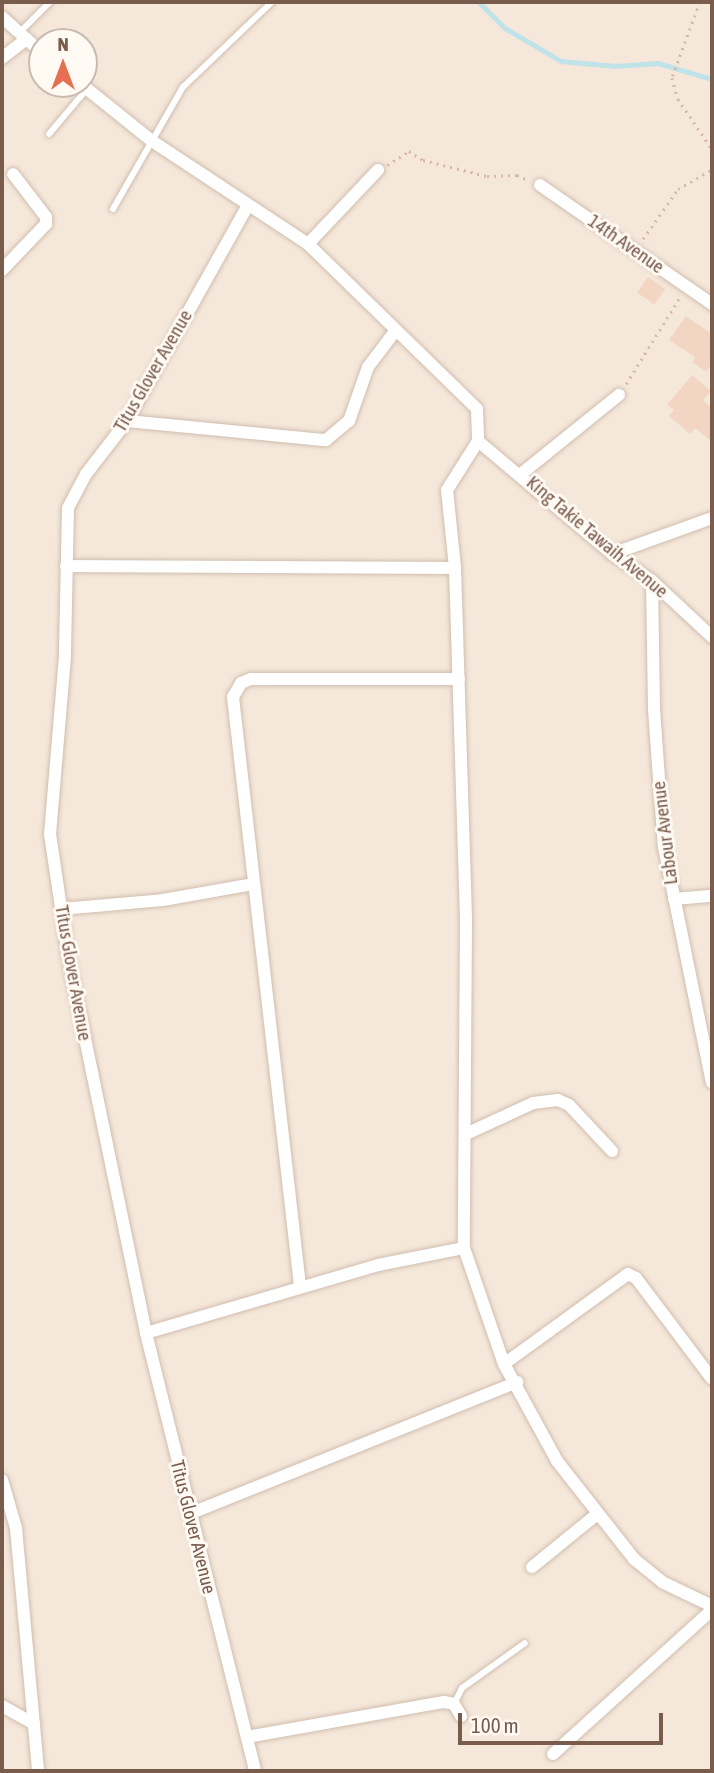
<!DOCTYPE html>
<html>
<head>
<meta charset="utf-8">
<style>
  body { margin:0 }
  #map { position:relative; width:714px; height:1773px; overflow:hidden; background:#fdf6ec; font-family:"Asap Condensed",sans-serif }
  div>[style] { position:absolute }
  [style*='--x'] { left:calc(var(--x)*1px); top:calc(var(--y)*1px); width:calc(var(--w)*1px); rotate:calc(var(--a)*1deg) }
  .residential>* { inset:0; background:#f5e8da }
  .stream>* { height:4.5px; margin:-2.25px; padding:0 2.25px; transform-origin:2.25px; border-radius:2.25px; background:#bfe3e8 }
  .building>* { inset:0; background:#f3d5c3; transform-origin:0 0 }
  .path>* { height:2.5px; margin-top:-1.25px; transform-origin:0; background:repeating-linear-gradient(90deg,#d9b8a5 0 2px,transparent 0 7px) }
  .roads { filter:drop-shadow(0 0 2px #d1beb0) drop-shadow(0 0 2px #d1beb0) }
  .service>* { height:6px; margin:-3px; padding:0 3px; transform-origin:3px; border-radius:3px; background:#fff }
  .minor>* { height:12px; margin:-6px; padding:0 6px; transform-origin:6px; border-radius:6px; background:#fff }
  span { translate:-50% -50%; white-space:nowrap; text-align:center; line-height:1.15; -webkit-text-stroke:6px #fffaf3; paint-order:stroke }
  .street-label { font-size:19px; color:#7a5c4d }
  .frame { position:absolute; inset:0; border:4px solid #7a5c4d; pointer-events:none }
  .north { position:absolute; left:28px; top:28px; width:70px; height:70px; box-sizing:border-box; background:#fffaf3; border:2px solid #cabbb1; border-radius:50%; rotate:0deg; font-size:19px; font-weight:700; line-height:28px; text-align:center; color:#7a5c4d }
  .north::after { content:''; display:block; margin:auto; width:24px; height:32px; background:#e76f51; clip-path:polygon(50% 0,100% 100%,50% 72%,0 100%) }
  .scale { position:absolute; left:458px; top:1713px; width:205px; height:32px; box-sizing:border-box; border:4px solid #7a5c4d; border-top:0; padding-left:9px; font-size:21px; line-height:24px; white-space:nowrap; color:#7a5c4d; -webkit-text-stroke:5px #fffaf3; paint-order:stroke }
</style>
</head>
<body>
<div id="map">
  <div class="residential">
    <div style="clip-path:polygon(evenodd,2px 2px,712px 2px,712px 1771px,2px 1771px,2px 2px,42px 42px,84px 42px,84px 84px,42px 84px,42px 42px)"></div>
  </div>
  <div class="stream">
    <div style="--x:479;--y:2;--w:37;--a:45"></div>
    <div style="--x:505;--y:28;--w:65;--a:30.5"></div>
    <div style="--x:561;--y:61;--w:55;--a:5.2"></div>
    <div style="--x:616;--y:66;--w:42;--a:-4.1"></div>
    <div style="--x:658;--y:63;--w:56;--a:16.5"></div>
  </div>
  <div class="building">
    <div style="left:648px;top:277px;width:21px;height:19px;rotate:35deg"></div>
    <div style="clip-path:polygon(686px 316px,712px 334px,712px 363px,706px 372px,692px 362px,695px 357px,669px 340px)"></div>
    <div style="clip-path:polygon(692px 375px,711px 391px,703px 400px,712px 408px,712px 442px,695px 428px,690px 434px,669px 416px,674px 410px,667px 405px)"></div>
  </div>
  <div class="path">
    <div style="--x:700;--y:2;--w:81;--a:110.2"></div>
    <div style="--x:672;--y:78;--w:22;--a:74"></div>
    <div style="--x:678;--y:99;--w:60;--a:55.8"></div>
    <div style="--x:387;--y:165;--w:26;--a:-32"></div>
    <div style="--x:409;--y:151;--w:17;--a:33"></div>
    <div style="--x:423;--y:160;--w:66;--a:14"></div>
    <div style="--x:487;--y:176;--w:30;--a:-2"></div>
    <div style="--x:517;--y:175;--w:12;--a:24"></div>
    <div style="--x:643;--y:239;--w:61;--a:-55"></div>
    <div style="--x:678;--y:189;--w:39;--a:-30"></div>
    <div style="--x:626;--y:384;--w:102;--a:-58.2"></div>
  </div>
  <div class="roads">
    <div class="service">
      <div style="--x:19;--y:33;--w:44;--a:-45"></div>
      <div style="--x:49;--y:134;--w:59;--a:-49.8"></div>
      <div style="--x:113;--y:209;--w:141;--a:-60.2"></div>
      <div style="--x:183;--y:87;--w:123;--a:-43.7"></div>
      <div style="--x:454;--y:1704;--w:18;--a:-63"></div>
      <div style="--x:462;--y:1688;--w:77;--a:-35.5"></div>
    </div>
    <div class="minor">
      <div style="--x:2;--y:17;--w:54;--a:42"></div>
      <div style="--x:2;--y:58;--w:31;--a:-38"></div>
      <div style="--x:81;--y:84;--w:91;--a:38.8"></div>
      <div style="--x:152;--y:141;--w:187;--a:33.4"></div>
      <div style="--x:308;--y:244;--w:236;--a:44.3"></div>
      <div style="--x:477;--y:409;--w:32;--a:88"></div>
      <div style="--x:478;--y:441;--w:58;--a:122.3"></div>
      <div style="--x:447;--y:490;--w:78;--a:84.1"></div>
      <div style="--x:455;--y:568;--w:353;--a:88.2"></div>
      <div style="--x:466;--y:921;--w:327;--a:90.4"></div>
      <div style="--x:464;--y:1248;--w:123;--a:71"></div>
      <div style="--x:504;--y:1364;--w:111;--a:61.3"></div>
      <div style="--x:557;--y:1461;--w:125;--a:51.8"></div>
      <div style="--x:634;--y:1559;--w:36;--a:39"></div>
      <div style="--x:662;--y:1582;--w:55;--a:25.6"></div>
      <div style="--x:540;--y:185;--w:209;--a:34.7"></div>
      <div style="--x:247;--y:207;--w:245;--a:119.3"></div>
      <div style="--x:127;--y:421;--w:67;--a:127.7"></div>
      <div style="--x:86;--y:474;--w:38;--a:118"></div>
      <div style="--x:68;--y:508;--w:148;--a:91.2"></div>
      <div style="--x:65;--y:656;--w:179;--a:94.8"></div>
      <div style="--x:50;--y:834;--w:128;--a:81.5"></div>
      <div style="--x:69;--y:961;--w:380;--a:78.3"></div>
      <div style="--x:146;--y:1333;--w:451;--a:76"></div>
      <div style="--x:308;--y:244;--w:102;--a:-46.6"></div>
      <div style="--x:2;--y:270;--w:64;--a:-46.3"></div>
      <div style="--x:46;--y:224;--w:7;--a:-90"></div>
      <div style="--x:46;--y:217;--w:54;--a:-127.5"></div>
      <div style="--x:127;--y:421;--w:200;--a:5.5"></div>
      <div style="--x:326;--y:440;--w:30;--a:-40"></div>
      <div style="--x:349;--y:421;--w:57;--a:-70.6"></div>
      <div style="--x:368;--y:367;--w:46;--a:-52.9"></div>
      <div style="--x:478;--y:441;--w:175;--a:40.1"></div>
      <div style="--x:612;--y:554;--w:48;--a:34"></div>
      <div style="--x:652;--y:581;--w:82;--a:43"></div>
      <div style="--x:521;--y:474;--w:126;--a:-38.9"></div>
      <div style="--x:612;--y:554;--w:106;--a:-19.8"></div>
      <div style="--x:66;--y:566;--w:389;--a:0.3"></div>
      <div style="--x:652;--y:581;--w:128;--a:89.1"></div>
      <div style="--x:654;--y:709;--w:138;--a:85.9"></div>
      <div style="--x:664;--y:847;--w:240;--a:78.5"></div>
      <div style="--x:674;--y:899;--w:38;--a:-5"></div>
      <div style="--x:61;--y:909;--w:102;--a:-5"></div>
      <div style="--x:163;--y:900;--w:91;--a:-10.1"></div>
      <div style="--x:466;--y:1134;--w:74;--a:-24.8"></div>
      <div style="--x:533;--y:1103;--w:25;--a:-7"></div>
      <div style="--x:558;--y:1100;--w:12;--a:24"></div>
      <div style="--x:569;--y:1105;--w:63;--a:46.9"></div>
      <div style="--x:300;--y:1286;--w:593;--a:-96.49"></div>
      <div style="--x:233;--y:697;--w:16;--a:-60"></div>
      <div style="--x:241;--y:683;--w:11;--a:-22"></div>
      <div style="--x:251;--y:679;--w:208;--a:0"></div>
      <div style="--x:146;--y:1333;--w:242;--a:-16.3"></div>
      <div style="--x:378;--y:1265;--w:88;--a:-11.2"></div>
      <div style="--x:504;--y:1364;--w:153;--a:-36"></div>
      <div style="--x:628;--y:1274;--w:9;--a:27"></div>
      <div style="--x:636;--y:1278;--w:126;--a:53"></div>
      <div style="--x:2;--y:1480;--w:50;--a:73.7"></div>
      <div style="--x:16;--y:1528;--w:244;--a:84.8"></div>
      <div style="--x:189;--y:1514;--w:354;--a:-21.9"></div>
      <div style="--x:532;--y:1567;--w:82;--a:-39.1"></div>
      <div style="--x:2;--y:1706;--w:37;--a:29"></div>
      <div style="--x:247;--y:1737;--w:200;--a:-10.1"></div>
      <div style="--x:444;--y:1702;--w:10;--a:11"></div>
      <div style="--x:454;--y:1704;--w:14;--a:60"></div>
      <div style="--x:553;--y:1754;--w:215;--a:-42.2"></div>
    </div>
  </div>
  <div class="street-label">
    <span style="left:626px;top:244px;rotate:35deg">14th Avenue</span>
    <span style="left:153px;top:371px;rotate:-60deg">Titus Glover Avenue</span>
    <span style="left:597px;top:537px;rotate:40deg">King Takie Tawaih Avenue</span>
    <span style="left:665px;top:833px;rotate:-97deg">Labour Avenue</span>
    <span style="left:73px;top:973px;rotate:80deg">Titus Glover Avenue</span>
    <span style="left:193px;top:1527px;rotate:76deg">Titus Glover Avenue</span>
  </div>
  <div class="frame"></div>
  <div class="north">N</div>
  <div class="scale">100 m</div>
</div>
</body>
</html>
